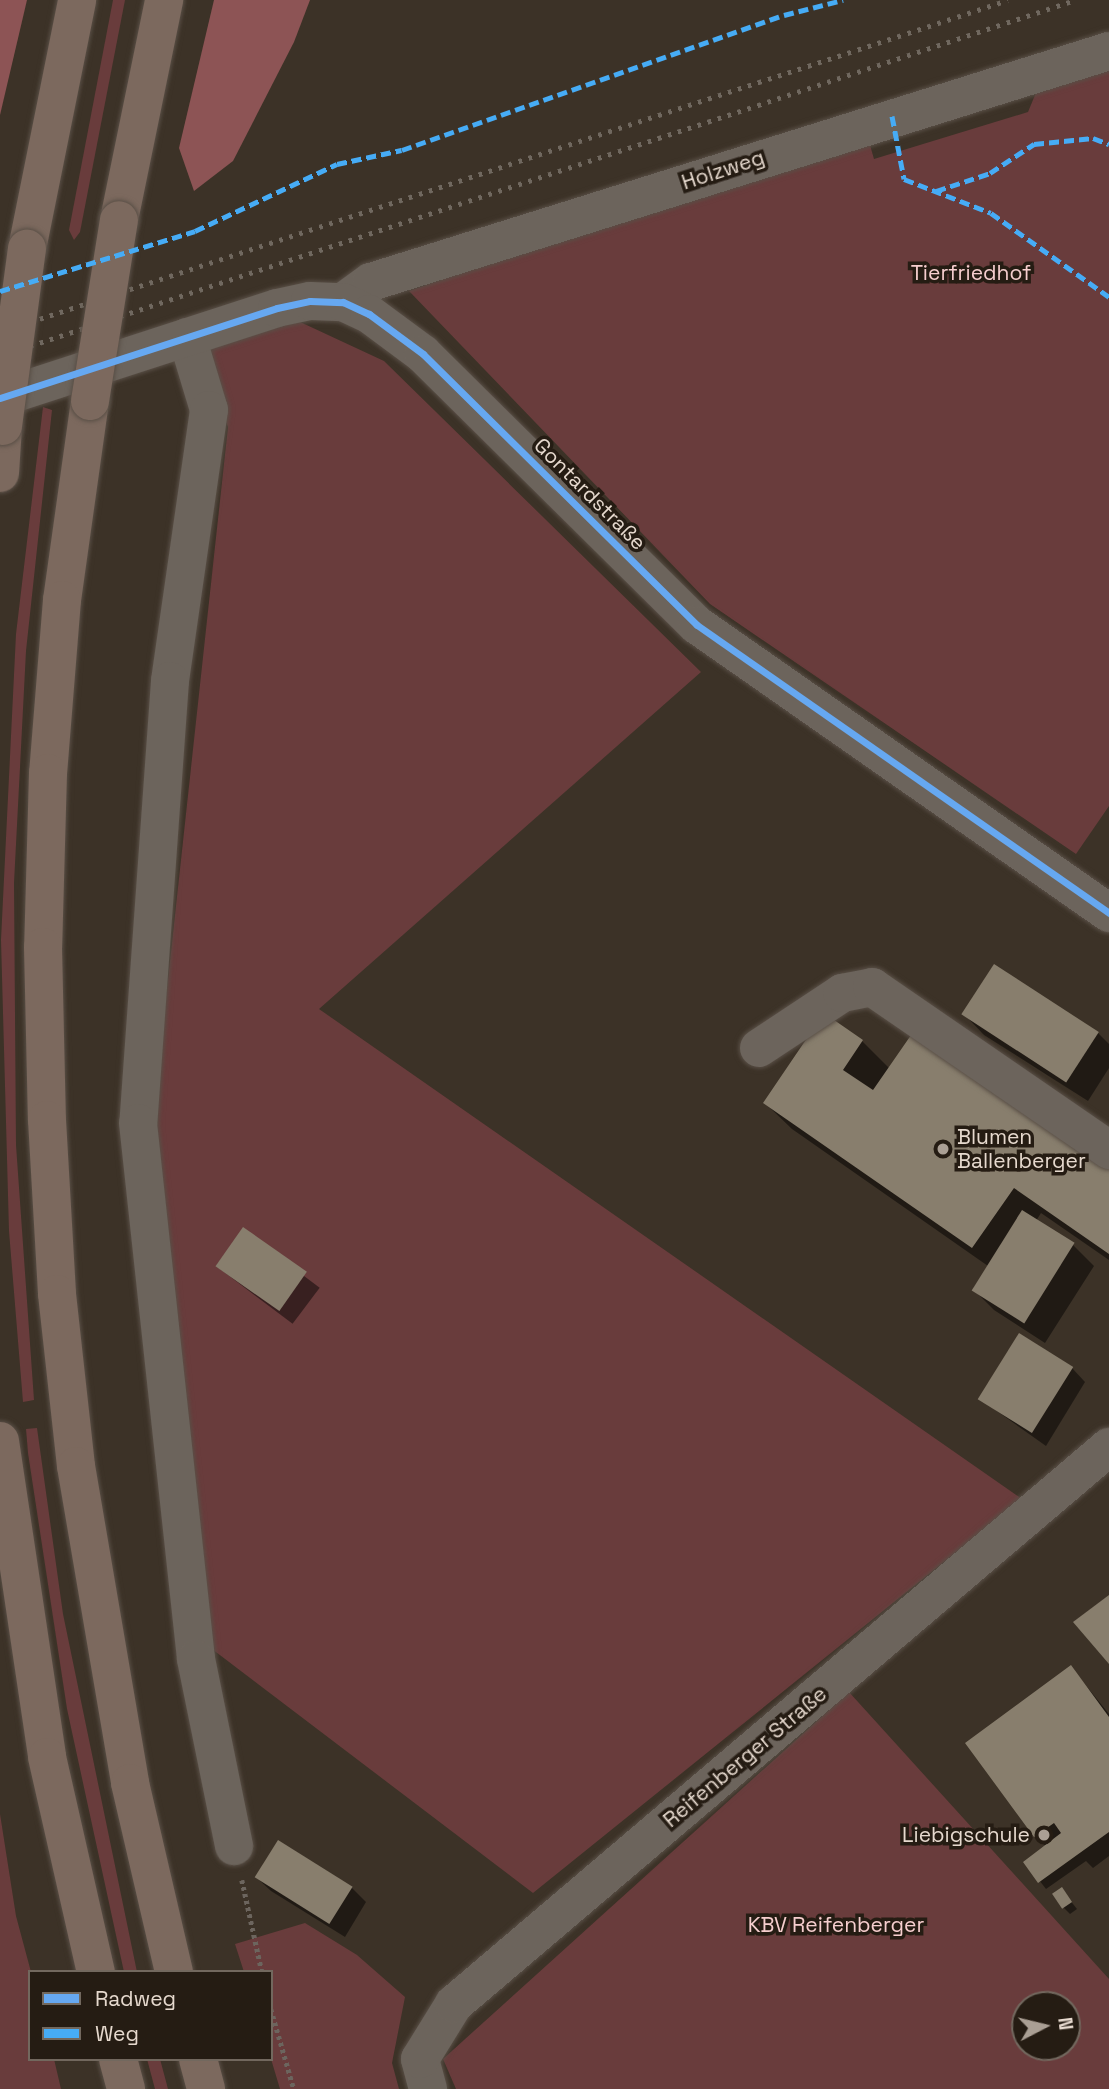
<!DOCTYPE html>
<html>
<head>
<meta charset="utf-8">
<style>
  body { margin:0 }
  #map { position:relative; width:1109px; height:2089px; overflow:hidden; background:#3c3227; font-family:"Space Grotesk",sans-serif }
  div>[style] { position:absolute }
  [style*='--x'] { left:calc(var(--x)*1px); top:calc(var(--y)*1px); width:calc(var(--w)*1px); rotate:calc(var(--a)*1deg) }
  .green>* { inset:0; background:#693c3c }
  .forest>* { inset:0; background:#8d5455 }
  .shadow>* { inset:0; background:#0007; transform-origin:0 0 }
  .building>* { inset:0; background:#887e6d; transform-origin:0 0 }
  .path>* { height:4.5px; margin-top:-2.25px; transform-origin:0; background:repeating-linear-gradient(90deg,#6c655e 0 3.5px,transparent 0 7px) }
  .roads { filter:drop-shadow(0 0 2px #594f46) drop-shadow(0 0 2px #594f46) }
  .minor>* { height:38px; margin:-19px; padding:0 19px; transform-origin:19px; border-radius:19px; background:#6c645c }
  .highway>* { height:38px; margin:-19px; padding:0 19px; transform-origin:19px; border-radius:19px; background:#7c695e }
  .rail>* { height:5px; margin-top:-2.5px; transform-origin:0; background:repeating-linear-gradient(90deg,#70685f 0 3.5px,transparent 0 10.5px) }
  .bridges { filter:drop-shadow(0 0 2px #594f46) drop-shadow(0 0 2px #594f46) }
  .highway-bridge>* { height:38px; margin:-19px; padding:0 19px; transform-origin:19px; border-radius:19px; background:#7c695e }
  .quiet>* { height:5px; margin-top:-2.5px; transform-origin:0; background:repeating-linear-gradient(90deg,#46acf6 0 10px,transparent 0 15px) }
  .cycleway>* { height:7px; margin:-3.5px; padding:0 3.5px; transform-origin:3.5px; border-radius:3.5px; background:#66a8f1 }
  .dots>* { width:19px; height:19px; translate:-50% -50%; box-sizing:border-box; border:4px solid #251c13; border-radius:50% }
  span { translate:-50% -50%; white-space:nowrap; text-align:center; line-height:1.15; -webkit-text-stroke:7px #251c13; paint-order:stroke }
  .street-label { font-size:21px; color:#e6d9ce }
  .park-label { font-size:21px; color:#f6cece }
  .poi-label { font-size:21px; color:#e6d9ce }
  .left { translate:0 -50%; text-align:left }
  .right { translate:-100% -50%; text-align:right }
  .legend { position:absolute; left:28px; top:1970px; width:245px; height:91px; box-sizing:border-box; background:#251c13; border:2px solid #72685e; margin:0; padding:9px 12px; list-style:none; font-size:21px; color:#e6d9ce }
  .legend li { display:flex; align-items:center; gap:14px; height:35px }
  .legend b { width:35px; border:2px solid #72685e }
  .north { position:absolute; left:1011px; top:1991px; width:70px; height:70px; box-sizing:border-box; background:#251c13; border:2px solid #72685e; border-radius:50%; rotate:83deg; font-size:19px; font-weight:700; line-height:28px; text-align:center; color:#e6d9ce }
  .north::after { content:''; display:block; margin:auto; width:24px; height:32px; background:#aa9f94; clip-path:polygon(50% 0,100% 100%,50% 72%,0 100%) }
</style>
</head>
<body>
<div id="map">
  <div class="green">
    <div style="clip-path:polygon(113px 0,125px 0,80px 232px,74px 240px,69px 230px)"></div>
    <div style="clip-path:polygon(1109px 68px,1109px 806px,1076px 854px,710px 604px,409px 291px,866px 131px,874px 159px,1028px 112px,1040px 83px)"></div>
    <div style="clip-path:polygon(298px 321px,384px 361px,701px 672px,319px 1009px,1022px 1499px,533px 1893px,208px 1646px,152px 1127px,228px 427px,202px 349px)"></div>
    <div style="clip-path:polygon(43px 407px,52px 410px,26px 651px,14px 883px,16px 1145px,34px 1400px,23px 1402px,9px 1231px,1px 940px,16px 634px)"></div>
    <div style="clip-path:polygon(37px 1428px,63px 1614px,137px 1972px,124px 1972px,67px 1709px,28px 1453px,26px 1429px)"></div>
    <div style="clip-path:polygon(evenodd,849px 1692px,1109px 1979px,1109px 2089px,456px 2089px,443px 2059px,849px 1692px,1025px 2005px,1067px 2005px,1067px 2047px,1025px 2047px,1025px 2005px)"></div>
    <div style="clip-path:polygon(0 1814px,16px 1916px,31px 1972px,30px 2059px,54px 2059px,61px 2089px,0 2089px)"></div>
    <div style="clip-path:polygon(305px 1923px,357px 1955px,405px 1997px,392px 2063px,399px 2089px,280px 2089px,271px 2059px,271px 1972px,244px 1972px,235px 1944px)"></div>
    <div style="clip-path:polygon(147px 2059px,160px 2059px,168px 2089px,155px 2089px)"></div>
  </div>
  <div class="forest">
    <div style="clip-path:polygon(0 0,27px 0,0 115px)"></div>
    <div style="clip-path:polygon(214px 0,310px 0,294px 42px,233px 161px,194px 191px,179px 148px)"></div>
  </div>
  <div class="shadow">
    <div style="clip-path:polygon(964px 1014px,1098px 1033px,1109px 1044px,1109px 1068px,1088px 1101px,984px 1035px)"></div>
    <div style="clip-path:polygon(825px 1016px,862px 1041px,890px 1069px,1109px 1159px,1109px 1260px,1041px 1213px,1036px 1221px,1073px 1245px,1094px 1266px,1045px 1343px,994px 1310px,973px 1289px,988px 1266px,792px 1129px,765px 1103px)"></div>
    <div style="left:243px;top:1230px;width:96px;height:45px;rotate:37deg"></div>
    <div style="clip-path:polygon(1072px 1368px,1085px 1382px,1046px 1446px,980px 1399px)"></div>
    <div style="clip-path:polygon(1071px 1667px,1109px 1714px,1109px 1856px,1093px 1868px,1086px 1861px,1046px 1889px,1025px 1862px,1046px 1847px,967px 1743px)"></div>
    <div style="clip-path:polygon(257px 1878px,352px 1888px,366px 1902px,345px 1937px,271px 1891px)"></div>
    <div style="clip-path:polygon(1061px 1889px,1077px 1909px,1070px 1914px,1063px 1907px)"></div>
  </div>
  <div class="building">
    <div style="left:994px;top:964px;width:125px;height:60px;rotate:33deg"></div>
    <div style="clip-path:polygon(824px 1013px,863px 1040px,843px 1070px,873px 1090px,918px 1025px,1109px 1157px,1109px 1254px,1014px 1188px,972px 1248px,763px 1103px)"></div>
    <div style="left:1022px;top:1210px;width:62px;height:95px;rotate:32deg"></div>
    <div style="left:243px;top:1227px;width:78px;height:48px;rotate:35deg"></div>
    <div style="left:1019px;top:1333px;width:64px;height:78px;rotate:32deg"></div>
    <div style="clip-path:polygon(1109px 1595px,1109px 1664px,1073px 1622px)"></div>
    <div style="clip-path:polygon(1071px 1665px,1109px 1717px,1109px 1832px,1038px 1883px,1023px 1862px,1061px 1833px,1054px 1823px,1034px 1837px,965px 1743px)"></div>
    <div style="left:278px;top:1840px;width:88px;height:44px;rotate:32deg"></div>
    <div style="left:1062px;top:1887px;width:18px;height:12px;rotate:56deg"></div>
  </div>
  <div class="path">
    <div style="--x:242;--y:1880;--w:94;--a:77.7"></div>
    <div style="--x:271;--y:2009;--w:83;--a:74"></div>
  </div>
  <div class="roads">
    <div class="minor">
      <div style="--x:343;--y:302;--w:34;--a:-36"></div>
      <div style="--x:371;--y:282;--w:773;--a:-17.38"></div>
      <div style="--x:187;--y:337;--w:76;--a:73.2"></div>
      <div style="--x:209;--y:410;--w:274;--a:98.2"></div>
      <div style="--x:170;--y:681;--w:443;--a:94.1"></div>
      <div style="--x:138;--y:1123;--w:539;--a:83.82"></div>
      <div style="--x:196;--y:1659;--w:191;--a:78.5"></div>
      <div style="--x:0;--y:398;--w:291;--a:-18"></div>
      <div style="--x:277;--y:308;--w:34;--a:-12"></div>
      <div style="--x:310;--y:301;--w:33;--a:2"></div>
      <div style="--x:343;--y:302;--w:29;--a:25"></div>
      <div style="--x:369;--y:314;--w:67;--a:36.5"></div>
      <div style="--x:423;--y:354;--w:385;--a:44.7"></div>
      <div style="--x:697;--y:625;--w:503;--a:34.95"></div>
      <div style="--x:759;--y:1048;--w:100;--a:-33.5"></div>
      <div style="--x:842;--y:993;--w:31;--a:-11"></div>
      <div style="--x:872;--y:987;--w:288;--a:34.5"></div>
      <div style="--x:428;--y:2089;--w:31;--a:-105"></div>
      <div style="--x:420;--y:2059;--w:65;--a:-58.3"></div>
      <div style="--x:454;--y:2004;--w:860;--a:-40.38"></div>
    </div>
    <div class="highway">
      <div style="--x:119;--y:220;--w:225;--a:-78.4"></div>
      <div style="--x:27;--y:249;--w:254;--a:-78.6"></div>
      <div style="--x:90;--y:401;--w:201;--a:98"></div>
      <div style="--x:62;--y:600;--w:174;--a:94.6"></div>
      <div style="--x:48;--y:773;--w:174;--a:91.6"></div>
      <div style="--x:43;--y:947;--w:173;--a:88.7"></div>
      <div style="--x:47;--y:1120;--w:174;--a:86.7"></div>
      <div style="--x:57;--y:1294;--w:173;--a:83.7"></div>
      <div style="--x:76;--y:1466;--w:322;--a:80.3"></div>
      <div style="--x:130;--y:1783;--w:194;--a:76.9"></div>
      <div style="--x:0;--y:473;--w:47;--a:-86.3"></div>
      <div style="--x:0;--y:1441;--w:319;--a:81.5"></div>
      <div style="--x:47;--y:1757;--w:221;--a:77.2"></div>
      <div style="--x:118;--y:2059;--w:31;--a:75"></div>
      <div style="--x:198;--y:2059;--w:31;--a:75"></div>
    </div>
  </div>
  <div class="rail">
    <div style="--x:0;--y:332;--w:1061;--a:-18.23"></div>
    <div style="--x:0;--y:356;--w:1132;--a:-18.32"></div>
  </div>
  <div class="bridges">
    <div class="highway-bridge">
      <div style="--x:90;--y:401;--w:183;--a:-80.9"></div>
      <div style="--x:3;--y:426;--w:179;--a:-82.3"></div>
    </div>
  </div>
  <div class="quiet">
    <div style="--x:892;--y:116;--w:64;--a:79.2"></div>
    <div style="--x:904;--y:179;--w:93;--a:21.3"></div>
    <div style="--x:991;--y:213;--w:145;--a:35.4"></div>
    <div style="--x:936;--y:191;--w:57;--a:-18.4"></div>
    <div style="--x:990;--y:173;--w:53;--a:-33.4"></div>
    <div style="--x:1034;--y:144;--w:59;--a:-5.8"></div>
    <div style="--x:1093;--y:138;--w:17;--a:21"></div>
    <div style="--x:0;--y:291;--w:204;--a:-17.1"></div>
    <div style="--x:195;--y:231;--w:157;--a:-25.3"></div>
    <div style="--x:337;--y:164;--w:66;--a:-12.2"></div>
    <div style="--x:402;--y:150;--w:405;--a:-19.5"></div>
    <div style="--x:784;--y:15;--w:61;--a:-14.3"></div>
  </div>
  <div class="cycleway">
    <div style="--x:0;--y:398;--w:291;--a:-18"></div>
    <div style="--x:277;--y:308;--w:34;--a:-12"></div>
    <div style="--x:310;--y:301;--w:33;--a:2"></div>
    <div style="--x:343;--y:302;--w:29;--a:25"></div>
    <div style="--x:369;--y:314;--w:67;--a:36.5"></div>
    <div style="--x:423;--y:354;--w:385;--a:44.7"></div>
    <div style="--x:697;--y:625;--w:503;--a:34.95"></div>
  </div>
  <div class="dots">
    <div style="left:943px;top:1149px;background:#aa9f94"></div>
    <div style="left:1044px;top:1835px;background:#aa9f94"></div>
  </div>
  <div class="street-label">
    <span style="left:723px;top:170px;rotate:-18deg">Holzweg</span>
    <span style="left:590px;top:494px;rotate:45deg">Gontardstraße</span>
    <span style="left:745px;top:1757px;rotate:-40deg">Reifenberger Straße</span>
  </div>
  <div class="park-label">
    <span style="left:971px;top:273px">Tierfriedhof</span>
    <span style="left:836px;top:1925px">KBV Reifenberger</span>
  </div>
  <div class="poi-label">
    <span class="left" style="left:957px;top:1149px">Blumen<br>Ballenberger</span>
    <span class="right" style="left:1030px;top:1835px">Liebigschule</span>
  </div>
  <ul class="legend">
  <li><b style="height:9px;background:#66a8f1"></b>Radweg</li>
  <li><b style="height:9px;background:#46acf6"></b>Weg</li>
  </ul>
  <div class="north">N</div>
</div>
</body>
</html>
